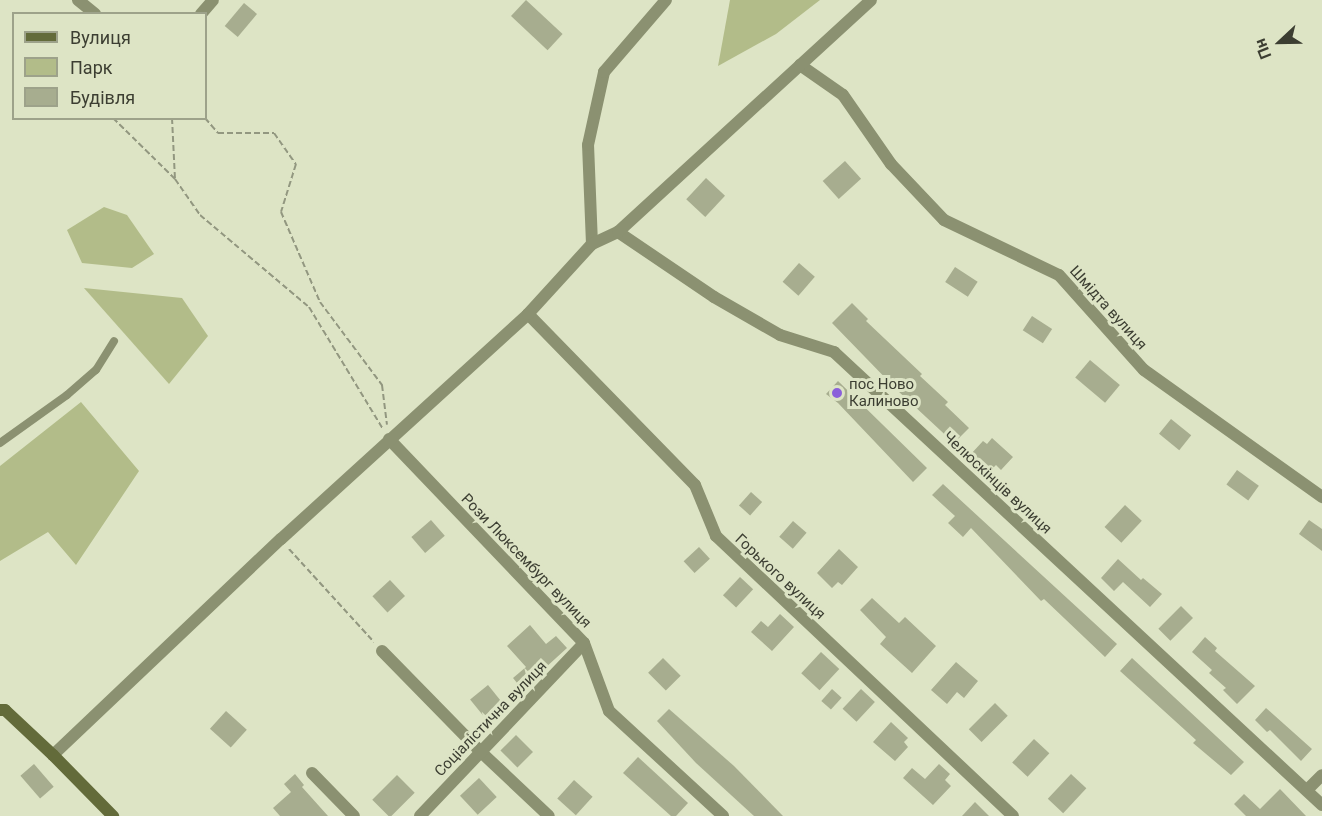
<!DOCTYPE html>
<html>
<head>
<meta charset="utf-8">
<style>
  body { margin:0 }
  #map { position:relative; width:1322px; height:816px; overflow:hidden; background:#dde4c5; font-family:Roboto,sans-serif }
  div>[style] { position:absolute }
  [style*='--x'] { left:calc(var(--x)*1px); top:calc(var(--y)*1px); width:calc(var(--w)*1px); rotate:calc(var(--a)*1deg) }
  .green>* { inset:0; background:#b2bc89 }
  .building>* { inset:0; background:#a7ad8f; transform-origin:0 0 }
  .path>* { height:2px; margin-top:-1px; transform-origin:0; background:repeating-linear-gradient(90deg,#929780 0 6px,transparent 0 9px) }
  .lane>* { height:8px; margin:-4px; padding:0 4px; transform-origin:4px; border-radius:4px; background:#8b9171 }
  .street>* { height:12px; margin:-6px; padding:0 6px; transform-origin:6px; border-radius:6px; background:#8b9171 }
  .secondary>* { height:12px; margin:-6px; padding:0 6px; transform-origin:6px; border-radius:6px; background:#636b3a }
  .dots>* { width:16px; height:16px; translate:-50% -50%; box-sizing:border-box; border:3px solid #dde4c5; border-radius:50% }
  span { translate:-50% -50%; white-space:nowrap; text-align:center; line-height:1.15; -webkit-text-stroke:6px #dde4c5; paint-order:stroke }
  .street-label { font-size:15px; color:#3c3e32 }
  .poi-label { font-size:15px; color:#3c3e32 }
  .left { translate:0 -50%; text-align:left }
  .legend { position:absolute; left:12px; top:12px; width:195px; height:108px; box-sizing:border-box; background:#dde4c5; border:2px solid #9da28a; margin:0; padding:8px 10px; list-style:none; font-size:18px; color:#3c3e32 }
  .legend li { display:flex; align-items:center; gap:12px; height:30px }
  .legend b { width:30px; border:2px solid #9da28a }
  .north { position:absolute; left:1250px; top:12px; width:60px; height:60px; -webkit-text-stroke:4px #dde4c5; paint-order:stroke; rotate:248deg; font-size:16px; font-weight:700; line-height:24px; text-align:center; color:#3c3e32 }
  .north::after { content:''; display:block; margin:auto; width:21px; height:27px; background:#3c3e32; clip-path:polygon(50% 0,100% 100%,50% 72%,0 100%) }
</style>
</head>
<body>
<div id="map">
  <div class="green">
    <div style="clip-path:polygon(730px 0,820px 0,776px 34px,718px 66px)"></div>
    <div style="clip-path:polygon(104px 207px,127px 215px,154px 254px,132px 268px,82px 263px,67px 230px)"></div>
    <div style="clip-path:polygon(84px 288px,182px 298px,208px 336px,169px 384px)"></div>
    <div style="clip-path:polygon(81px 402px,139px 471px,76px 565px,48px 532px,0 561px,0 466px)"></div>
  </div>
  <div class="building">
    <div style="left:526px;top:0;width:50px;height:22px;rotate:43deg"></div>
    <div style="left:244px;top:3px;width:17px;height:30px;rotate:40deg"></div>
    <div style="left:845px;top:161px;width:24px;height:30px;rotate:48deg"></div>
    <div style="left:706px;top:178px;width:26px;height:29px;rotate:43deg"></div>
    <div style="left:799px;top:263px;width:21px;height:25px;rotate:41deg"></div>
    <div style="left:955px;top:267px;width:27px;height:18px;rotate:33deg"></div>
    <div style="clip-path:polygon(852px 303px,868px 319px,866px 321px,922px 374px,920px 376px,948px 402px,945px 405px,969px 428px,954px 443px,898px 391px,832px 323px)"></div>
    <div style="left:1032px;top:316px;width:24px;height:17px;rotate:33deg"></div>
    <div style="left:1090px;top:360px;width:39px;height:23px;rotate:40deg"></div>
    <div style="clip-path:polygon(838px 381px,927px 468px,913px 482px,838px 403px,826px 394px)"></div>
    <div style="left:1171px;top:419px;width:26px;height:19px;rotate:39deg"></div>
    <div style="clip-path:polygon(992px 438px,1013px 457px,1001px 470px,996px 465px,989px 472px,970px 455px,983px 441px,987px 444px)"></div>
    <div style="left:1237px;top:470px;width:27px;height:18px;rotate:36deg"></div>
    <div style="clip-path:polygon(943px 484px,1117px 644px,1105px 657px,1044px 599px,1041px 601px,971px 528px,963px 537px,948px 523px,955px 516px,932px 495px)"></div>
    <div style="left:751px;top:492px;width:15px;height:18px;rotate:42deg"></div>
    <div style="left:1125px;top:505px;width:23px;height:30px;rotate:43deg"></div>
    <div style="left:431px;top:520px;width:21px;height:26px;rotate:49deg"></div>
    <div style="clip-path:polygon(1309px 520px,1322px 529px,1322px 551px,1299px 534px)"></div>
    <div style="left:793px;top:521px;width:18px;height:21px;rotate:41deg"></div>
    <div style="left:699px;top:547px;width:16px;height:21px;rotate:47deg"></div>
    <div style="clip-path:polygon(839px 549px,858px 567px,842px 585px,838px 582px,832px 588px,817px 573px)"></div>
    <div style="clip-path:polygon(1118px 559px,1141px 580px,1143px 578px,1162px 594px,1150px 607px,1123px 582px,1114px 591px,1101px 578px)"></div>
    <div style="left:740px;top:577px;width:18px;height:25px;rotate:43deg"></div>
    <div style="left:390px;top:580px;width:22px;height:24px;rotate:47deg"></div>
    <div style="clip-path:polygon(872px 598px,899px 623px,905px 617px,936px 646px,912px 673px,880px 644px,886px 637px,860px 610px)"></div>
    <div style="left:1181px;top:606px;width:17px;height:32px;rotate:45deg"></div>
    <div style="clip-path:polygon(780px 614px,794px 627px,772px 651px,751px 632px,761px 621px,768px 627px)"></div>
    <div style="clip-path:polygon(530px 625px,546px 644px,556px 636px,567px 648px,522px 689px,513px 678px,526px 667px,507px 646px)"></div>
    <div style="clip-path:polygon(1205px 637px,1217px 648px,1215px 651px,1255px 686px,1237px 704px,1223px 690px,1226px 688px,1209px 673px,1212px 670px,1192px 652px)"></div>
    <div style="left:821px;top:652px;width:25px;height:29px;rotate:43deg"></div>
    <div style="left:663px;top:658px;width:25px;height:21px;rotate:45deg"></div>
    <div style="clip-path:polygon(1132px 658px,1244px 762px,1231px 775px,1193px 743px,1196px 740px,1120px 671px)"></div>
    <div style="clip-path:polygon(956px 662px,978px 681px,964px 698px,957px 692px,947px 704px,931px 690px)"></div>
    <div style="left:488px;top:685px;width:27px;height:23px;rotate:51deg"></div>
    <div style="left:832px;top:689px;width:13px;height:16px;rotate:42deg"></div>
    <div style="left:861px;top:689px;width:19px;height:27px;rotate:43deg"></div>
    <div style="left:995px;top:703px;width:18px;height:37px;rotate:45deg"></div>
    <div style="clip-path:polygon(1266px 708px,1312px 749px,1301px 761px,1270px 730px,1267px 732px,1255px 720px)"></div>
    <div style="clip-path:polygon(669px 709px,734px 766px,783px 816px,754px 816px,696px 763px,657px 721px)"></div>
    <div style="left:226px;top:711px;width:28px;height:24px;rotate:42deg"></div>
    <div style="clip-path:polygon(891px 722px,908px 738px,904px 742px,908px 747px,895px 761px,873px 742px)"></div>
    <div style="left:516px;top:735px;width:24px;height:22px;rotate:45deg"></div>
    <div style="left:1034px;top:739px;width:21px;height:32px;rotate:43deg"></div>
    <div style="clip-path:polygon(638px 757px,688px 803px,676px 816px,671px 816px,623px 773px)"></div>
    <div style="left:34px;top:764px;width:30px;height:18px;rotate:49deg"></div>
    <div style="clip-path:polygon(939px 764px,950px 774px,945px 780px,951px 786px,933px 805px,903px 778px,912px 768px,925px 779px)"></div>
    <div style="clip-path:polygon(295px 774px,304px 785px,302px 787px,328px 816px,280px 816px,273px 808px,291px 792px,284px 784px)"></div>
    <div style="left:1071px;top:774px;width:21px;height:34px;rotate:43deg"></div>
    <div style="left:397px;top:775px;width:25px;height:35px;rotate:45deg"></div>
    <div style="left:479px;top:778px;width:26px;height:26px;rotate:47deg"></div>
    <div style="left:574px;top:780px;width:25px;height:25px;rotate:42deg"></div>
    <div style="clip-path:polygon(1280px 789px,1306px 816px,1246px 816px,1234px 804px,1244px 794px,1260px 809px)"></div>
    <div style="clip-path:polygon(975px 802px,989px 816px,962px 816px)"></div>
  </div>
  <div class="path">
    <div style="--x:113;--y:118;--w:87;--a:44.5"></div>
    <div style="--x:172;--y:118;--w:61;--a:87.2"></div>
    <div style="--x:175;--y:179;--w:44;--a:55.2"></div>
    <div style="--x:200;--y:215;--w:143;--a:40.2"></div>
    <div style="--x:309;--y:307;--w:143;--a:58.8"></div>
    <div style="--x:205;--y:118;--w:20;--a:49"></div>
    <div style="--x:218;--y:133;--w:56;--a:0"></div>
    <div style="--x:274;--y:133;--w:38;--a:55"></div>
    <div style="--x:296;--y:164;--w:50;--a:107.4"></div>
    <div style="--x:281;--y:212;--w:98;--a:66.6"></div>
    <div style="--x:320;--y:302;--w:104;--a:53.2"></div>
    <div style="--x:382;--y:385;--w:40;--a:82.9"></div>
    <div style="--x:289;--y:549;--w:126;--a:47.6"></div>
  </div>
  <div class="lane">
    <div style="--x:0;--y:443;--w:82;--a:-35.6"></div>
    <div style="--x:67;--y:395;--w:38;--a:-41"></div>
    <div style="--x:96;--y:370;--w:34;--a:-58"></div>
  </div>
  <div class="street">
    <div style="--x:78;--y:0;--w:22;--a:39"></div>
    <div style="--x:201;--y:14;--w:18;--a:-49"></div>
    <div style="--x:800;--y:65;--w:52;--a:34.9"></div>
    <div style="--x:843;--y:95;--w:84;--a:55.2"></div>
    <div style="--x:891;--y:164;--w:77;--a:46.6"></div>
    <div style="--x:944;--y:220;--w:127;--a:25.6"></div>
    <div style="--x:1059;--y:275;--w:127;--a:48.2"></div>
    <div style="--x:1144;--y:370;--w:219;--a:35.5"></div>
    <div style="--x:618;--y:232;--w:116;--a:34.1"></div>
    <div style="--x:714;--y:297;--w:76;--a:29.9"></div>
    <div style="--x:780;--y:335;--w:57;--a:17.5"></div>
    <div style="--x:834;--y:352;--w:666;--a:42.87"></div>
    <div style="--x:592;--y:244;--w:99;--a:-92.3"></div>
    <div style="--x:588;--y:145;--w:75;--a:-77.6"></div>
    <div style="--x:604;--y:72;--w:95;--a:-49.3"></div>
    <div style="--x:528;--y:314;--w:239;--a:45.7"></div>
    <div style="--x:695;--y:485;--w:55;--a:67.6"></div>
    <div style="--x:716;--y:536;--w:408;--a:43.3"></div>
    <div style="--x:389;--y:439;--w:282;--a:46.3"></div>
    <div style="--x:584;--y:643;--w:72;--a:69.8"></div>
    <div style="--x:609;--y:711;--w:155;--a:42.6"></div>
    <div style="--x:382;--y:651;--w:141;--a:45.6"></div>
    <div style="--x:481;--y:752;--w:93;--a:43.3"></div>
    <div style="--x:53;--y:755;--w:314;--a:-43.5"></div>
    <div style="--x:281;--y:539;--w:334;--a:-42.3"></div>
    <div style="--x:528;--y:314;--w:95;--a:-47.6"></div>
    <div style="--x:592;--y:244;--w:29;--a:-25"></div>
    <div style="--x:618;--y:232;--w:343;--a:-42.5"></div>
    <div style="--x:312;--y:773;--w:60;--a:45.7"></div>
    <div style="--x:1307;--y:790;--w:21;--a:-45"></div>
    <div style="--x:420;--y:816;--w:238;--a:-46.5"></div>
  </div>
  <div class="secondary">
    <div style="--x:0;--y:710;--w:5;--a:0"></div>
    <div style="--x:5;--y:710;--w:66;--a:43.2"></div>
    <div style="--x:53;--y:755;--w:86;--a:45.5"></div>
  </div>
  <div class="dots">
    <div style="left:837px;top:393px;background:#8b60da"></div>
  </div>
  <div class="street-label">
    <span style="left:1108px;top:308px;rotate:48deg">Шмідта вулиця</span>
    <span style="left:997px;top:483px;rotate:43deg">Челюскінців вулиця</span>
    <span style="left:526px;top:561px;rotate:46deg">Рози Люксембург вулиця</span>
    <span style="left:780px;top:577px;rotate:43deg">Горького вулиця</span>
    <span style="left:491px;top:719px;rotate:-46deg">Соціалістична вулиця</span>
  </div>
  <div class="poi-label">
    <span class="left" style="left:849px;top:393px">пос Ново<br>Калиново</span>
  </div>
  <ul class="legend">
  <li><b style="height:8px;background:#636b3a"></b>Вулиця</li>
  <li><b style="height:16px;background:#b2bc89"></b>Парк</li>
  <li><b style="height:16px;background:#a7ad8f"></b>Будівля</li>
  </ul>
  <div class="north">Пн</div>
</div>
</body>
</html>
